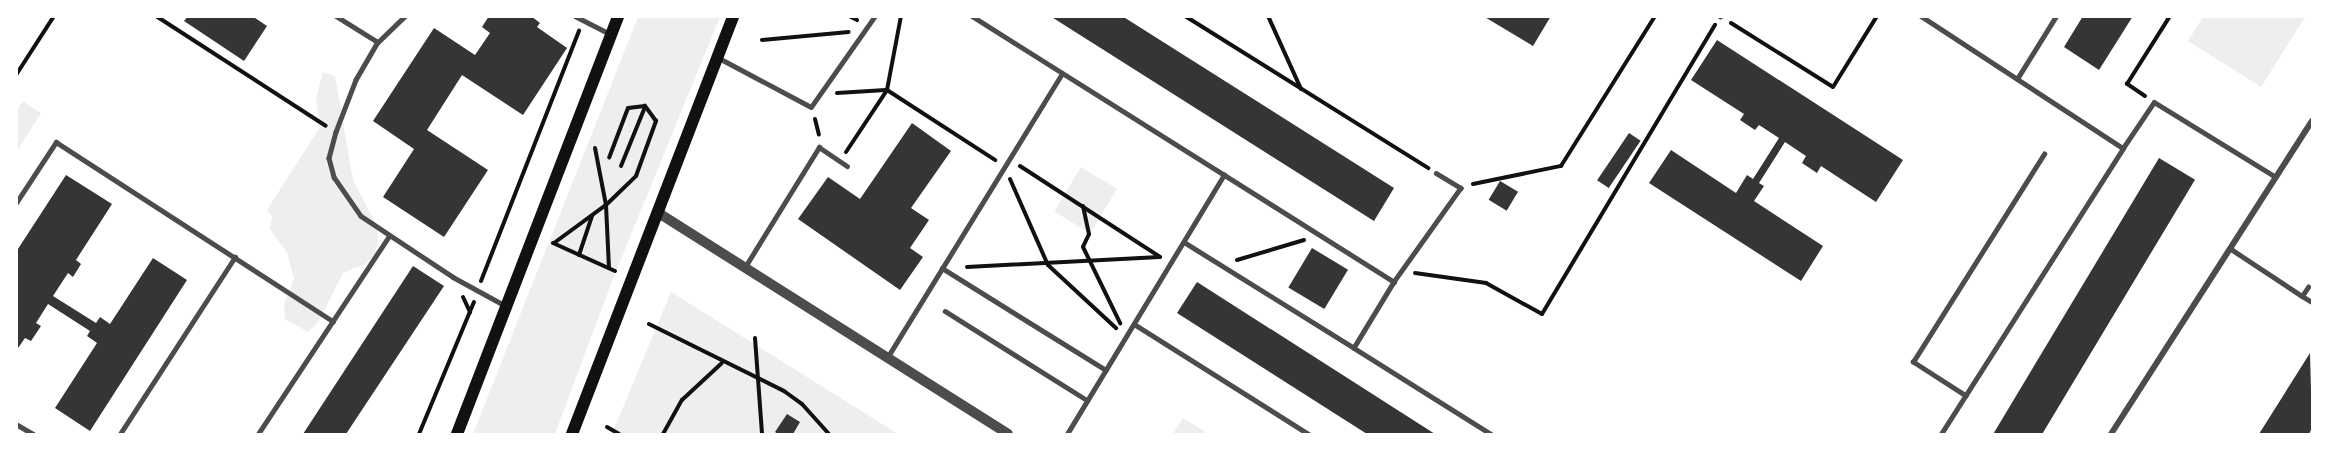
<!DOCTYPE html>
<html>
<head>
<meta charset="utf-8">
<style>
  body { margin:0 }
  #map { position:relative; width:2329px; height:451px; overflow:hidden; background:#fff; font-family:Arial,sans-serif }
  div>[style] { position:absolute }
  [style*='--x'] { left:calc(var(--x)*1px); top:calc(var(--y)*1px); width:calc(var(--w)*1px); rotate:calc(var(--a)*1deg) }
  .green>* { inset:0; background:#eee; transform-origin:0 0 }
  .building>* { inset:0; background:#353535; transform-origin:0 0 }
  .path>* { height:4px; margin:-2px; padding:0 2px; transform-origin:2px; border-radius:2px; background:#111 }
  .service>* { height:4.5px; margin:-2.25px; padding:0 2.25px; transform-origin:2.25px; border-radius:2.25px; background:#4c4c4c }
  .minor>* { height:6px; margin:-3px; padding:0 3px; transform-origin:3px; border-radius:3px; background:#4c4c4c }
  .tertiary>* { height:10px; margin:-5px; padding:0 5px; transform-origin:5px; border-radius:5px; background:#4c4c4c }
  .secondary>* { height:12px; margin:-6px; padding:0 6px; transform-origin:6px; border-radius:6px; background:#111 }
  span { translate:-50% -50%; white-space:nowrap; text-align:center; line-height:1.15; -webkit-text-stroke:4.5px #fff; paint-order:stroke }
  .frame { position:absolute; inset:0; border:18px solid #fff; pointer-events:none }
</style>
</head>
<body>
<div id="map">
  <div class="green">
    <div style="clip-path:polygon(638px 17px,720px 17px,612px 281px,555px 434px,473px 434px)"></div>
    <div style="clip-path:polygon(2203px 17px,2203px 16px,2305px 17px,2261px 87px,2188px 41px)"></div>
    <div style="clip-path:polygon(323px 72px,335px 76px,353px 180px,377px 226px,378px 240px,376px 253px,367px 263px,343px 273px,318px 323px,308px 332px,285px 319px,284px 305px,294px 279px,287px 252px,270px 229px,272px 216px,267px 210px,320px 127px,316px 99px)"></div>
    <div style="clip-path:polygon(23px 101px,41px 113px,17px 151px,17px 110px)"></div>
    <div style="left:1081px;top:167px;width:42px;height:52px;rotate:31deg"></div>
    <div style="clip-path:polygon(671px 292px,898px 434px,612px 434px)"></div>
    <div style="clip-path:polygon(1183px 418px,1208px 434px,1173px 434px)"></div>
  </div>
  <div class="building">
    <div style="clip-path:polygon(188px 16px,252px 16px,267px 26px,244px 61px,184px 21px)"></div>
    <div style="clip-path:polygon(489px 16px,531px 16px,540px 23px,537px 27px,567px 48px,523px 115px,462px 75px,427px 130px,488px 170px,444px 237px,383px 197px,414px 149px,373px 121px,434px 28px,475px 55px,490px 33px,482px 27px)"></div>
    <div style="clip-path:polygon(1050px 16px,1122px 16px,1394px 188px,1374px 221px)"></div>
    <div style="clip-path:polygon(1483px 16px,1551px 16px,1533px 46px)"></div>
    <div style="clip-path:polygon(2083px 16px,2133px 16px,2099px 70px,2064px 47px)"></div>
    <div style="clip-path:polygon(1717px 40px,1903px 160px,1876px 202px,1821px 166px,1817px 173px,1802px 163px,1806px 156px,1785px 142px,1759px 183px,1764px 186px,1754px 201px,1823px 246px,1801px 281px,1649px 183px,1671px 150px,1736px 193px,1747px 175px,1753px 179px,1779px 138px,1759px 125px,1755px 130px,1740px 120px,1744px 114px,1691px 80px)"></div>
    <div style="clip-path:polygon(912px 123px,951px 151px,911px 208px,929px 220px,910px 248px,923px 257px,900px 290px,798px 219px,828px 177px,860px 199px)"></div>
    <div style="left:1629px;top:133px;width:14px;height:57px;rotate:34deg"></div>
    <div style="left:2159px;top:158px;width:42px;height:326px;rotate:31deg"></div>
    <div style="clip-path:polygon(66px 175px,112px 204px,76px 260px,81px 264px,73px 277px,68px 273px,53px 296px,96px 323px,100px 317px,110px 324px,153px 258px,187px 280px,90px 431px,55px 408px,97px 343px,87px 336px,90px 331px,48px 304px,36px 323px,41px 326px,31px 341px,25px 338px,16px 351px,16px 252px)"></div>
    <div style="left:1500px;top:181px;width:21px;height:22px;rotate:31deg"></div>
    <div style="left:1312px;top:248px;width:42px;height:46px;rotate:31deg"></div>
    <div style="clip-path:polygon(413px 266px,444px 286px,346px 434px,303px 434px)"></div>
    <div style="clip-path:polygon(1197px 282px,1435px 434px,1367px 434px,1177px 313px)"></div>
    <div style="clip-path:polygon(2310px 353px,2312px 428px,2309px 434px,2259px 434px)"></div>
    <div style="clip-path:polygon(787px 414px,800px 422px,793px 434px,778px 434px,775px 432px)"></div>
  </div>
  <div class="path">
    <div style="--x:156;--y:16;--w:202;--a:32.9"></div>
    <div style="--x:849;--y:16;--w:9;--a:27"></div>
    <div style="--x:901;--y:16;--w:75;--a:100.7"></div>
    <div style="--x:887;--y:90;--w:129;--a:32.9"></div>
    <div style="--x:1185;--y:16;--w:287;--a:32"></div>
    <div style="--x:1268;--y:16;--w:80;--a:65.7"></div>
    <div style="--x:1731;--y:23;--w:120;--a:32.1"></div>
    <div style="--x:1833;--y:87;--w:84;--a:-58.2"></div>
    <div style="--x:762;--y:40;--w:87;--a:-5.3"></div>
    <div style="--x:16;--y:75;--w:70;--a:-57.2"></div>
    <div style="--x:837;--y:93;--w:49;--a:-3.5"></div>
    <div style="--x:2145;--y:96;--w:22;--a:-146"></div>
    <div style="--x:2127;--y:84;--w:80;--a:-57.7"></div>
    <div style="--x:815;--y:119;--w:16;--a:76"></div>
    <div style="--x:595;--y:148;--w:58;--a:79.1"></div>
    <div style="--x:606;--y:205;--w:63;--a:87.3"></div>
    <div style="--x:846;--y:152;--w:74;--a:-56.5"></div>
    <div style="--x:621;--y:166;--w:64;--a:-67.9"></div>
    <div style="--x:1020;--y:166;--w:167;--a:33"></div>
    <div style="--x:1010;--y:179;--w:94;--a:66.2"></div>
    <div style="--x:1048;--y:265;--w:93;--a:42.8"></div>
    <div style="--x:1473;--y:184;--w:90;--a:-11.6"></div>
    <div style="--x:1561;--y:166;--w:177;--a:-57.9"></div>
    <div style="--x:1083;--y:206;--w:29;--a:78"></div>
    <div style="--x:1089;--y:234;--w:14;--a:115"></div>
    <div style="--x:1083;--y:247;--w:85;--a:64"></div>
    <div style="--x:553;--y:243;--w:68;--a:24.3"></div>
    <div style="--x:554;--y:243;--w:64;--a:-36.2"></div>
    <div style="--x:606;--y:205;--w:42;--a:-44"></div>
    <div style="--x:636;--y:176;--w:59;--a:-70"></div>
    <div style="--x:656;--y:121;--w:19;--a:-126"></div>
    <div style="--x:645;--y:106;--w:17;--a:173"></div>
    <div style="--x:628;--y:108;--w:53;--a:110.8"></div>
    <div style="--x:579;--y:255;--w:41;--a:-71.6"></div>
    <div style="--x:1237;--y:260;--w:70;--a:-16.6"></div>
    <div style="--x:967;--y:267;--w:193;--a:-3"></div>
    <div style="--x:1415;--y:273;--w:72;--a:8"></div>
    <div style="--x:1486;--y:283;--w:64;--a:29"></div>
    <div style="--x:1542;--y:314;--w:337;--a:-59.1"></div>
    <div style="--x:481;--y:281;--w:269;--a:-68.6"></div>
    <div style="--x:463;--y:297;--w:17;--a:65"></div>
    <div style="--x:649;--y:324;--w:151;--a:26.4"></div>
    <div style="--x:784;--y:391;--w:22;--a:36"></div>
    <div style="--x:802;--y:404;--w:40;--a:48"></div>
    <div style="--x:755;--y:338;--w:96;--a:85.8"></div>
    <div style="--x:607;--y:427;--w:14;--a:30"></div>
    <div style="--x:419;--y:434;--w:143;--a:-67.4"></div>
    <div style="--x:663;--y:434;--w:39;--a:-61"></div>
    <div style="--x:682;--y:400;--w:54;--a:-42.8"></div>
  </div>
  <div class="service">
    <div style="--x:336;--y:16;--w:49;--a:31.8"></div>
    <div style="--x:378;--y:42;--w:44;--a:120.1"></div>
    <div style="--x:356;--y:80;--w:56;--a:111"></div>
    <div style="--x:336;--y:132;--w:27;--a:105"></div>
    <div style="--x:329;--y:158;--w:20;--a:75"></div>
    <div style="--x:334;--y:177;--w:47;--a:55.3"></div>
    <div style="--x:361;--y:216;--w:110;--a:33.5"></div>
    <div style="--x:453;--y:277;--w:60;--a:28.7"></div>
    <div style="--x:575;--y:16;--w:39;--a:27"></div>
    <div style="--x:972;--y:16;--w:499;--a:32.2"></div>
    <div style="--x:1921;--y:16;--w:241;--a:33.2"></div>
    <div style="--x:2123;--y:148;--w:55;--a:-56"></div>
    <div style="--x:2154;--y:102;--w:143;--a:31.6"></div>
    <div style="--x:1720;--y:17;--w:1;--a:-90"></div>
    <div style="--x:378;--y:42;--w:37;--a:-44"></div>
    <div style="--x:719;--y:58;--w:104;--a:28"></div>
    <div style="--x:811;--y:107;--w:111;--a:-54.9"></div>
    <div style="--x:2017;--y:79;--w:74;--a:-58.2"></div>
    <div style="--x:1436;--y:173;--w:29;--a:31"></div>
    <div style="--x:1461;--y:188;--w:115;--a:125.5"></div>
    <div style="--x:1394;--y:282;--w:77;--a:121.2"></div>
    <div style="--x:1354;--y:348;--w:162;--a:32.1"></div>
    <div style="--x:16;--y:203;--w:73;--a:-56.7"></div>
    <div style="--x:56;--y:142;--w:330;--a:32.9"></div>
    <div style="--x:1184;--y:242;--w:200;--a:31.9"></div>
    <div style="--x:2231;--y:249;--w:85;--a:33.5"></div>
    <div style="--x:2302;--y:296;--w:11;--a:-56"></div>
    <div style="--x:745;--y:267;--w:141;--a:-58.3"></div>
    <div style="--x:819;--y:147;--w:34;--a:34"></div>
    <div style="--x:942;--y:268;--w:193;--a:31.9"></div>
    <div style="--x:2302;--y:296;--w:12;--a:31"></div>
    <div style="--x:945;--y:311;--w:168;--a:32.1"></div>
    <div style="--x:1134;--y:324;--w:207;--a:32.2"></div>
    <div style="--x:887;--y:358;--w:334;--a:-58.4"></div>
    <div style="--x:1966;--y:396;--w:63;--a:-147.3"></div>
    <div style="--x:1913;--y:362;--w:246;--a:-57.8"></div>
    <div style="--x:16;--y:424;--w:20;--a:30"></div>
    <div style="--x:120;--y:434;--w:211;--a:-57"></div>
    <div style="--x:258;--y:434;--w:237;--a:-56.5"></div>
    <div style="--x:1067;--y:434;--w:303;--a:-58.8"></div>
    <div style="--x:1941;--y:434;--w:339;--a:-57.5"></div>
  </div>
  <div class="minor">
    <div style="--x:2111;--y:434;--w:372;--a:-57.3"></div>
  </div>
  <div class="tertiary">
    <div style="--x:657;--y:212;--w:415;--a:32.3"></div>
  </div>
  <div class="secondary">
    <div style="--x:457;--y:434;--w:448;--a:-68.9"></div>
    <div style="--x:572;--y:434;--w:448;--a:-68.9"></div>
  </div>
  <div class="frame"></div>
</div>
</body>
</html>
